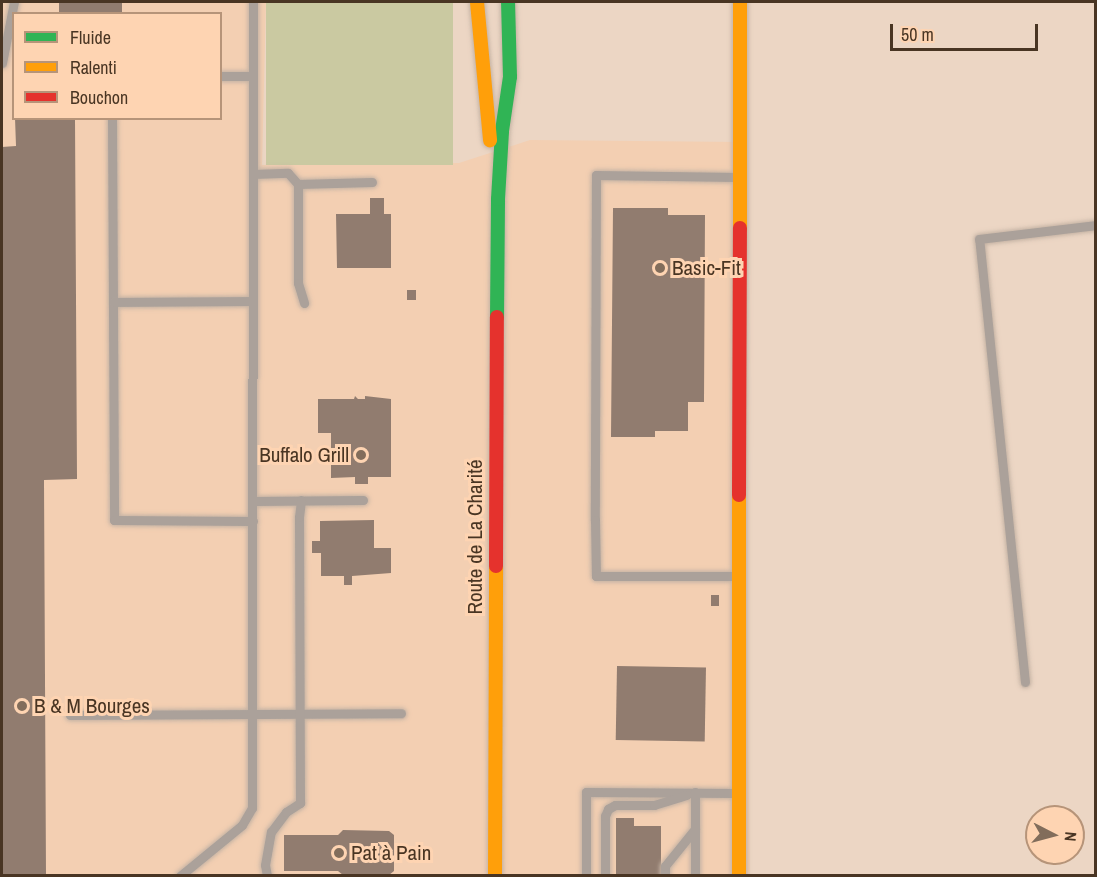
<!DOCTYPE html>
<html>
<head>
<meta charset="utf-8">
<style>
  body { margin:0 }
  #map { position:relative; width:1097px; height:877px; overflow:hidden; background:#ecd6c4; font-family:"Archivo Narrow",sans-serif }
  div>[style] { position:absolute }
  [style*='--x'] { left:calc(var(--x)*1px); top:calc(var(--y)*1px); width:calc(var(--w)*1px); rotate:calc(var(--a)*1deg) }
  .built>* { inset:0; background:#f3cfb2 }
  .green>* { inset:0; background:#cac9a1; transform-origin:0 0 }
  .building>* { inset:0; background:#917c6f; transform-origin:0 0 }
  .roads { filter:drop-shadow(0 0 2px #c5b3a4) drop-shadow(0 0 2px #c5b3a4) }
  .lane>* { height:9px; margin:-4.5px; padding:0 4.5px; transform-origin:4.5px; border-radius:4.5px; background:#aba19a }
  .fast>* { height:14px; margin:-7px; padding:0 7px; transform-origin:7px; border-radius:7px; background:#30b455 }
  .slow>* { height:14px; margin:-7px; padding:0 7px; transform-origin:7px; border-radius:7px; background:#ff9f0a }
  .jam>* { height:14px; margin:-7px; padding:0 7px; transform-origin:7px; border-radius:7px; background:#e5322d }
  .dots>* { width:16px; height:16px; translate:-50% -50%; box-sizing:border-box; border:3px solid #fed4b2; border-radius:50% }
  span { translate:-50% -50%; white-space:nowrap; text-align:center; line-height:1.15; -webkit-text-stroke:6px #fed4b2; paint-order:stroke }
  .poi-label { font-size:21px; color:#493523 }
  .left { translate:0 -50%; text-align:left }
  .right { translate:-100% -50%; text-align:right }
  .street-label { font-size:21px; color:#493523 }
  .frame { position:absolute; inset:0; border:3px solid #493523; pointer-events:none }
  .legend { position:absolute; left:12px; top:12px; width:210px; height:108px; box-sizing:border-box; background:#fed4b2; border:2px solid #b69479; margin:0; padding:8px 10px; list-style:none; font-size:18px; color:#493523 }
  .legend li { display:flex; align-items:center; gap:12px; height:30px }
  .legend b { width:30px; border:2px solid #b69479 }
  .north { position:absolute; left:1025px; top:805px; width:60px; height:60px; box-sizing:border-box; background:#fed4b2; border:2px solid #b69479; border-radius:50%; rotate:96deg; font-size:16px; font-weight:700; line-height:24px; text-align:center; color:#493523 }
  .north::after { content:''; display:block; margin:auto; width:21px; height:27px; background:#826d5b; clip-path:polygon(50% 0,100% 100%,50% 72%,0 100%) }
  .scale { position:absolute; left:890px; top:24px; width:148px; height:27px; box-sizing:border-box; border:3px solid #493523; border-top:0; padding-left:8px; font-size:18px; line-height:21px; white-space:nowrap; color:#493523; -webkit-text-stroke:4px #fed4b2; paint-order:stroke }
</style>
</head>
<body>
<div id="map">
  <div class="built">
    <div style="clip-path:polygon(evenodd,2px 2px,266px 2px,262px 165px,459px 163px,530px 140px,740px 142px,750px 875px,2px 876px,2px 2px,14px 14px,220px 14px,220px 118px,14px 118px,14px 14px)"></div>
  </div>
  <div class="green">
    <div style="left:266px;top:2px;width:187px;height:163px"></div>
  </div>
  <div class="building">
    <div style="left:59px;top:2px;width:63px;height:12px"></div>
    <div style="clip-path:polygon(15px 118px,75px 118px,77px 479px,44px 480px,46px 876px,2px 876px,2px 147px,16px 146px)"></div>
    <div style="clip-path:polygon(370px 198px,384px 198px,384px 214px,391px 214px,391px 268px,337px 268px,336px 214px,370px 214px)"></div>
    <div style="clip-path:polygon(613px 208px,668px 208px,668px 215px,705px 215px,704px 402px,688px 402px,688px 431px,655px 431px,655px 437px,611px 437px)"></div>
    <div style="left:407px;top:290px;width:9px;height:10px"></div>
    <div style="clip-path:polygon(355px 396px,358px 399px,365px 399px,365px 396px,391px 399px,391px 477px,368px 477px,368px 484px,355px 484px,355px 477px,331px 478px,331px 433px,318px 433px,318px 399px,354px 399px)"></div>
    <div style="clip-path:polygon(374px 520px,374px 548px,391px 548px,391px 573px,352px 576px,352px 585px,344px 585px,344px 576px,321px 576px,321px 553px,312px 553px,312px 541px,320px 541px,320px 521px)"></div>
    <div style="left:711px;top:595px;width:8px;height:11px"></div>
    <div style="left:617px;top:666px;width:89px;height:74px;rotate:1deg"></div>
    <div style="clip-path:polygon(616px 818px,634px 818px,634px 826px,661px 826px,661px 876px,616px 876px)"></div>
    <div style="clip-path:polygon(343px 830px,389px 831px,394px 835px,394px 871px,389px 875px,343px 875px,338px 871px,284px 871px,284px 835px,338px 835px)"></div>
  </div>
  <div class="roads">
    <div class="lane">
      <div style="--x:2;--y:63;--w:62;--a:-78.9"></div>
      <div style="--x:220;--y:76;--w:32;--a:0"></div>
      <div style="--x:112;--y:118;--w:402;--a:89.7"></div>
      <div style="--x:114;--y:520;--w:139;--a:0.4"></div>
      <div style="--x:253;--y:174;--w:35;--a:-2"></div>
      <div style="--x:288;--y:173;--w:15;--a:48"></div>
      <div style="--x:298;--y:184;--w:99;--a:90"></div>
      <div style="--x:298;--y:283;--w:21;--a:73"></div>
      <div style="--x:738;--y:177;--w:142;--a:-179.2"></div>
      <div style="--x:596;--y:175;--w:345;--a:90.2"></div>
      <div style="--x:595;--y:520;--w:56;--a:89"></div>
      <div style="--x:596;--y:576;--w:142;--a:0"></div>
      <div style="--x:298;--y:184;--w:74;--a:-1.5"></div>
      <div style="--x:113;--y:302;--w:140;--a:-0.4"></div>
      <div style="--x:253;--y:501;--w:110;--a:-0.5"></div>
      <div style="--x:1025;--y:682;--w:445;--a:-95.9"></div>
      <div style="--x:979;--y:239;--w:118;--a:-6.8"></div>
      <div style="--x:70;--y:715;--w:331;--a:-0.3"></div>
      <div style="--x:180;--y:876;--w:80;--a:-39.4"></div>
      <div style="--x:242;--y:825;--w:20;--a:-60"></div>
      <div style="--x:252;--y:808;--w:806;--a:-89.93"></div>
      <div style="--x:267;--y:876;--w:11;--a:-100"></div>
      <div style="--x:265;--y:865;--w:34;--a:-80"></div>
      <div style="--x:271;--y:832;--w:25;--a:-53"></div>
      <div style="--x:286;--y:812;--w:17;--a:-33"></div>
      <div style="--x:300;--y:803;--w:286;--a:-90.2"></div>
      <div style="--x:299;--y:517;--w:17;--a:-83"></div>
      <div style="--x:586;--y:876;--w:84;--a:-90"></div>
      <div style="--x:586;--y:792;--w:150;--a:0.4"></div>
      <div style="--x:605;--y:876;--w:60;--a:-90"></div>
      <div style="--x:605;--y:816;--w:8;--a:-67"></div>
      <div style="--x:608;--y:809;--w:8;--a:-30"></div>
      <div style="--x:615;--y:805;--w:39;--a:0"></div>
      <div style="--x:654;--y:805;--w:34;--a:-17"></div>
      <div style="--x:665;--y:876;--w:10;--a:-90"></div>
      <div style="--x:665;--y:866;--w:48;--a:-51"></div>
      <div style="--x:695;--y:876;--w:84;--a:-90"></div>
    </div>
    <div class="fast">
      <div style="--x:497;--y:317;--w:118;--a:-89.5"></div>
      <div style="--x:498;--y:199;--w:68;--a:-86.6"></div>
      <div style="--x:502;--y:131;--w:55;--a:-81.6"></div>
      <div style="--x:510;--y:77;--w:75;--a:-91.5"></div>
    </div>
    <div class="slow">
      <div style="--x:477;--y:2;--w:139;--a:84.6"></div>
      <div style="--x:740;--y:228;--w:226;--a:-90"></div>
      <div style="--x:495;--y:876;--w:310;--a:-89.8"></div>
      <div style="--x:739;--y:876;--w:381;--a:-90"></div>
    </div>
    <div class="jam">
      <div style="--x:739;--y:495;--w:267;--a:-89.8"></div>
      <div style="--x:496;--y:566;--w:249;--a:-89.8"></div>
    </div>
  </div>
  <div class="dots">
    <div style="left:660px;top:268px;background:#826d5b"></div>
    <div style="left:361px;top:455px;background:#826d5b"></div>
    <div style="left:22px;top:706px;background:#826d5b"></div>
    <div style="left:339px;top:853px;background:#826d5b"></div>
  </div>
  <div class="poi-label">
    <span class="left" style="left:672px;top:268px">Basic-Fit</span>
    <span class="right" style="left:349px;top:455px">Buffalo Grill</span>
    <span class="left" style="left:34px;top:706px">B &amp; M Bourges</span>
    <span class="left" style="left:351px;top:853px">Pat à Pain</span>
  </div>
  <div class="street-label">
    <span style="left:475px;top:537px;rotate:-90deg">Route de La Charité</span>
  </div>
  <div class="frame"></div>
  <ul class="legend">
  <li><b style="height:8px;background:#30b455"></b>Fluide</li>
  <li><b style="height:8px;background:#ff9f0a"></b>Ralenti</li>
  <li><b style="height:8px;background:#e5322d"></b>Bouchon</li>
  </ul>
  <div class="north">N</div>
  <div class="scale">50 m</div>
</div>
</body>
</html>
